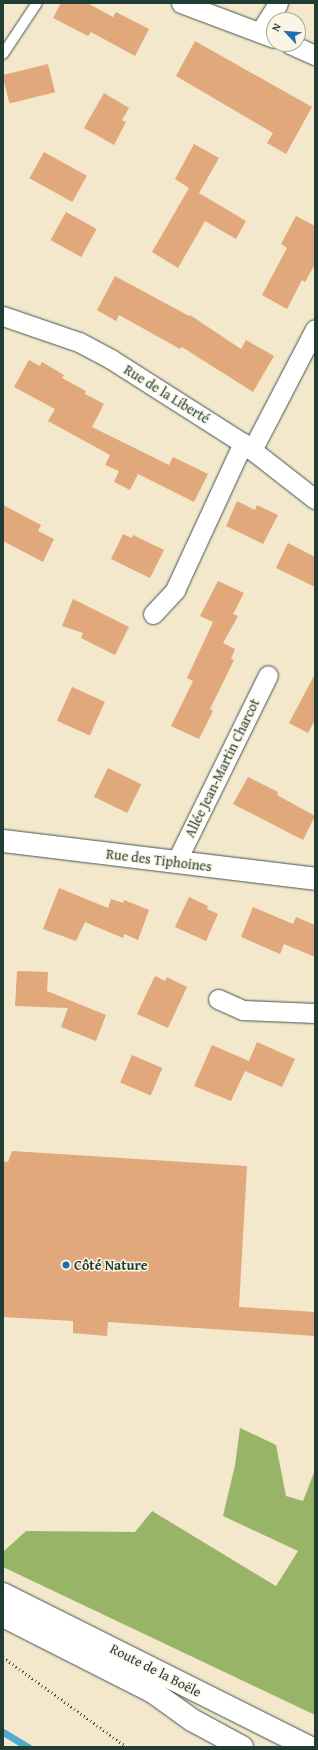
<!DOCTYPE html>
<html>
<head>
<meta charset="utf-8">
<style>
  body { margin:0 }
  #map { position:relative; width:318px; height:1750px; overflow:hidden; background:#f3e7cc; font-family:"Gentium Book Plus",serif }
  div>[style] { position:absolute }
  [style*='--x'] { left:calc(var(--x)*1px); top:calc(var(--y)*1px); width:calc(var(--w)*1px); rotate:calc(var(--a)*1deg) }
  .forest>* { inset:0; background:#98b466 }
  .stream>* { height:7px; margin:-3.5px; padding:0 3.5px; transform-origin:3.5px; border-radius:3.5px; background:#51adcf }
  .building>* { inset:0; background:#e1a87b; transform-origin:0 0 }
  .path>* { height:2.5px; margin-top:-1.25px; transform-origin:0; background:repeating-linear-gradient(90deg,#3f564b 0 1px,transparent 0 4px) }
  .roads { filter:drop-shadow(0 0 1px #3f564b) drop-shadow(0 0 1px #3f564b) }
  .lane>* { height:10px; margin:-5px; padding:0 5px; transform-origin:5px; border-radius:5px; background:#fff }
  .street>* { height:19px; margin:-9.5px; padding:0 9.5px; transform-origin:9.5px; border-radius:9.5px; background:#fff }
  .secondary>* { height:22px; margin:-11px; padding:0 11px; transform-origin:11px; border-radius:11px; background:#fff }
  .dots>* { width:11px; height:11px; translate:-50% -50%; box-sizing:border-box; border:2px solid #fcf5e5; border-radius:50% }
  span { translate:-50% -50%; white-space:nowrap; text-align:center; line-height:1.15; -webkit-text-stroke:3px #fcf5e5; paint-order:stroke }
  .street-label { font-size:14px; color:#1f3d34 }
  .poi-label { font-size:14px; color:#1f3d34; font-weight:700 }
  .left { translate:0 -50%; text-align:left }
  .frame { position:absolute; inset:0; border:4px solid #1f3d34; pointer-events:none }
  .north { position:absolute; left:266px; top:12px; width:40px; height:40px; box-sizing:border-box; background:#fcf5e5; border:1px solid #a4ab9e; border-radius:50%; rotate:296deg; font-size:11px; font-weight:700; line-height:16px; text-align:center; color:#1f3d34 }
  .north::after { content:''; display:block; margin:auto; width:14px; height:18px; background:#1f6fb2; clip-path:polygon(50% 0,100% 100%,50% 72%,0 100%) }
</style>
</head>
<body>
<div id="map">
  <div class="forest">
    <div style="clip-path:polygon(240px 1428px,276px 1445px,286px 1496px,303px 1501px,315px 1470px,315px 1715px,3px 1567px,3px 1552px,26px 1531px,135px 1532px,152px 1511px,276px 1586px,298px 1551px,223px 1516px,235px 1465px)"></div>
  </div>
  <div class="stream">
    <div style="--x:3;--y:1732;--w:29;--a:31"></div>
  </div>
  <div class="building">
    <div style="clip-path:polygon(61px 3px,87px 3px,113px 17px,116px 12px,149px 29px,135px 56px,91px 32px,88px 36px,53px 18px)"></div>
    <div style="clip-path:polygon(195px 41px,312px 107px,286px 154px,267px 143px,273px 133px,176px 76px)"></div>
    <div style="left:48px;top:64px;width:29px;height:47px;rotate:76deg"></div>
    <div style="clip-path:polygon(104px 93px,129px 108px,122px 120px,126px 122px,114px 145px,84px 128px)"></div>
    <div style="clip-path:polygon(194px 144px,219px 158px,199px 193px,246px 221px,236px 239px,205px 221px,178px 268px,152px 252px,189px 188px,175px 179px)"></div>
    <div style="left:44px;top:152px;width:49px;height:30px;rotate:29deg"></div>
    <div style="left:66px;top:212px;width:35px;height:32px;rotate:29deg"></div>
    <div style="clip-path:polygon(296px 216px,315px 226px,315px 264px,305px 282px,302px 280px,287px 309px,262px 295px,287px 248px,281px 244px)"></div>
    <div style="clip-path:polygon(115px 276px,189px 316px,190px 315px,241px 349px,246px 340px,274px 356px,253px 392px,182px 347px,180px 349px,119px 315px,116px 321px,97px 310px)"></div>
    <div style="clip-path:polygon(29px 360px,40px 366px,42px 362px,64px 375px,62px 378px,86px 391px,85px 394px,104px 404px,92px 427px,169px 465px,173px 457px,208px 474px,194px 502px,138px 474px,130px 490px,114px 482px,119px 471px,105px 465px,110px 455px,48px 421px,55px 409px,14px 387px)"></div>
    <div style="clip-path:polygon(237px 501px,255px 510px,257px 505px,278px 515px,263px 544px,226px 526px)"></div>
    <div style="clip-path:polygon(3px 505px,41px 525px,38px 531px,54px 539px,43px 562px,3px 541px)"></div>
    <div style="clip-path:polygon(123px 534px,132px 538px,133px 535px,164px 550px,150px 578px,111px 559px)"></div>
    <div style="clip-path:polygon(288px 543px,315px 557px,315px 587px,276px 568px)"></div>
    <div style="clip-path:polygon(218px 581px,244px 593px,233px 614px,238px 616px,223px 643px,235px 649px,231px 659px,234px 660px,210px 709px,213px 711px,199px 739px,171px 726px,193px 681px,187px 678px,213px 622px,200px 616px)"></div>
    <div style="clip-path:polygon(73px 599px,129px 627px,115px 655px,81px 638px,83px 633px,62px 626px)"></div>
    <div style="clip-path:polygon(315px 674px,315px 720px,308px 733px,289px 723px)"></div>
    <div style="left:72px;top:687px;width:36px;height:37px;rotate:24deg"></div>
    <div style="left:108px;top:768px;width:37px;height:32px;rotate:26deg"></div>
    <div style="clip-path:polygon(248px 777px,278px 792px,277px 795px,315px 816px,303px 840px,233px 804px)"></div>
    <div style="clip-path:polygon(59px 888px,108px 908px,111px 899px,123px 903px,124px 900px,149px 910px,138px 940px,124px 934px,123px 938px,85px 922px,76px 941px,43px 929px)"></div>
    <div style="clip-path:polygon(189px 897px,208px 906px,207px 909px,218px 914px,206px 941px,175px 927px)"></div>
    <div style="clip-path:polygon(253px 907px,293px 924px,296px 917px,315px 925px,315px 957px,284px 944px,280px 954px,241px 937px)"></div>
    <div style="clip-path:polygon(17px 971px,48px 972px,47px 991px,106px 1015px,96px 1041px,61px 1027px,68px 1008px,15px 1006px)"></div>
    <div style="clip-path:polygon(155px 976px,165px 981px,167px 977px,187px 987px,168px 1028px,137px 1014px)"></div>
    <div style="clip-path:polygon(257px 1042px,295px 1059px,282px 1087px,245px 1071px,231px 1101px,194px 1086px,212px 1045px,249px 1061px)"></div>
    <div style="left:132px;top:1055px;width:33px;height:30px;rotate:23deg"></div>
    <div style="clip-path:polygon(12px 1151px,247px 1166px,239px 1307px,315px 1312px,315px 1336px,108px 1322px,107px 1336px,73px 1333px,73px 1321px,3px 1317px,3px 1161px,8px 1162px)"></div>
  </div>
  <div class="path">
    <div style="--x:3;--y:1657;--w:153;--a:36"></div>
  </div>
  <div class="roads">
    <div class="lane">
      <div style="--x:3;--y:54;--w:61;--a:-56.3"></div>
    </div>
    <div class="street">
      <div style="--x:181;--y:3;--w:99;--a:20.6"></div>
      <div style="--x:260;--y:32;--w:34;--a:-58"></div>
      <div style="--x:290;--y:44;--w:27;--a:24"></div>
      <div style="--x:3;--y:316;--w:80;--a:18.9"></div>
      <div style="--x:79;--y:342;--w:36;--a:28"></div>
      <div style="--x:111;--y:359;--w:156;--a:32.5"></div>
      <div style="--x:243;--y:443;--w:91;--a:37.9"></div>
      <div style="--x:252;--y:450;--w:136;--a:-62.5"></div>
      <div style="--x:153;--y:614;--w:33;--a:-47"></div>
      <div style="--x:175;--y:590;--w:162;--a:-65.2"></div>
      <div style="--x:176;--y:862;--w:208;--a:-63.8"></div>
      <div style="--x:218;--y:999;--w:27;--a:24"></div>
      <div style="--x:243;--y:1010;--w:72;--a:2.4"></div>
    </div>
    <div class="secondary">
      <div style="--x:3;--y:841;--w:314;--a:6.9"></div>
      <div style="--x:3;--y:1594;--w:342;--a:26.6"></div>
      <div style="--x:3;--y:1616;--w:168;--a:26.9"></div>
      <div style="--x:153;--y:1692;--w:48;--a:35.7"></div>
      <div style="--x:192;--y:1720;--w:57;--a:28.4"></div>
    </div>
  </div>
  <div class="dots">
    <div style="left:66px;top:1265px;background:#1f6fb2"></div>
  </div>
  <div class="street-label">
    <span style="left:167px;top:394px;rotate:32deg">Rue de la Liberté</span>
    <span style="left:222px;top:768px;rotate:-64deg">Allée Jean-Martin Charcot</span>
    <span style="left:159px;top:860px;rotate:7deg">Rue des Tiphoines</span>
    <span style="left:156px;top:1670px;rotate:27deg">Route de la Boële</span>
  </div>
  <div class="poi-label">
    <span class="left" style="left:74px;top:1265px">Côté Nature</span>
  </div>
  <div class="frame"></div>
  <div class="north">N</div>
</div>
</body>
</html>
